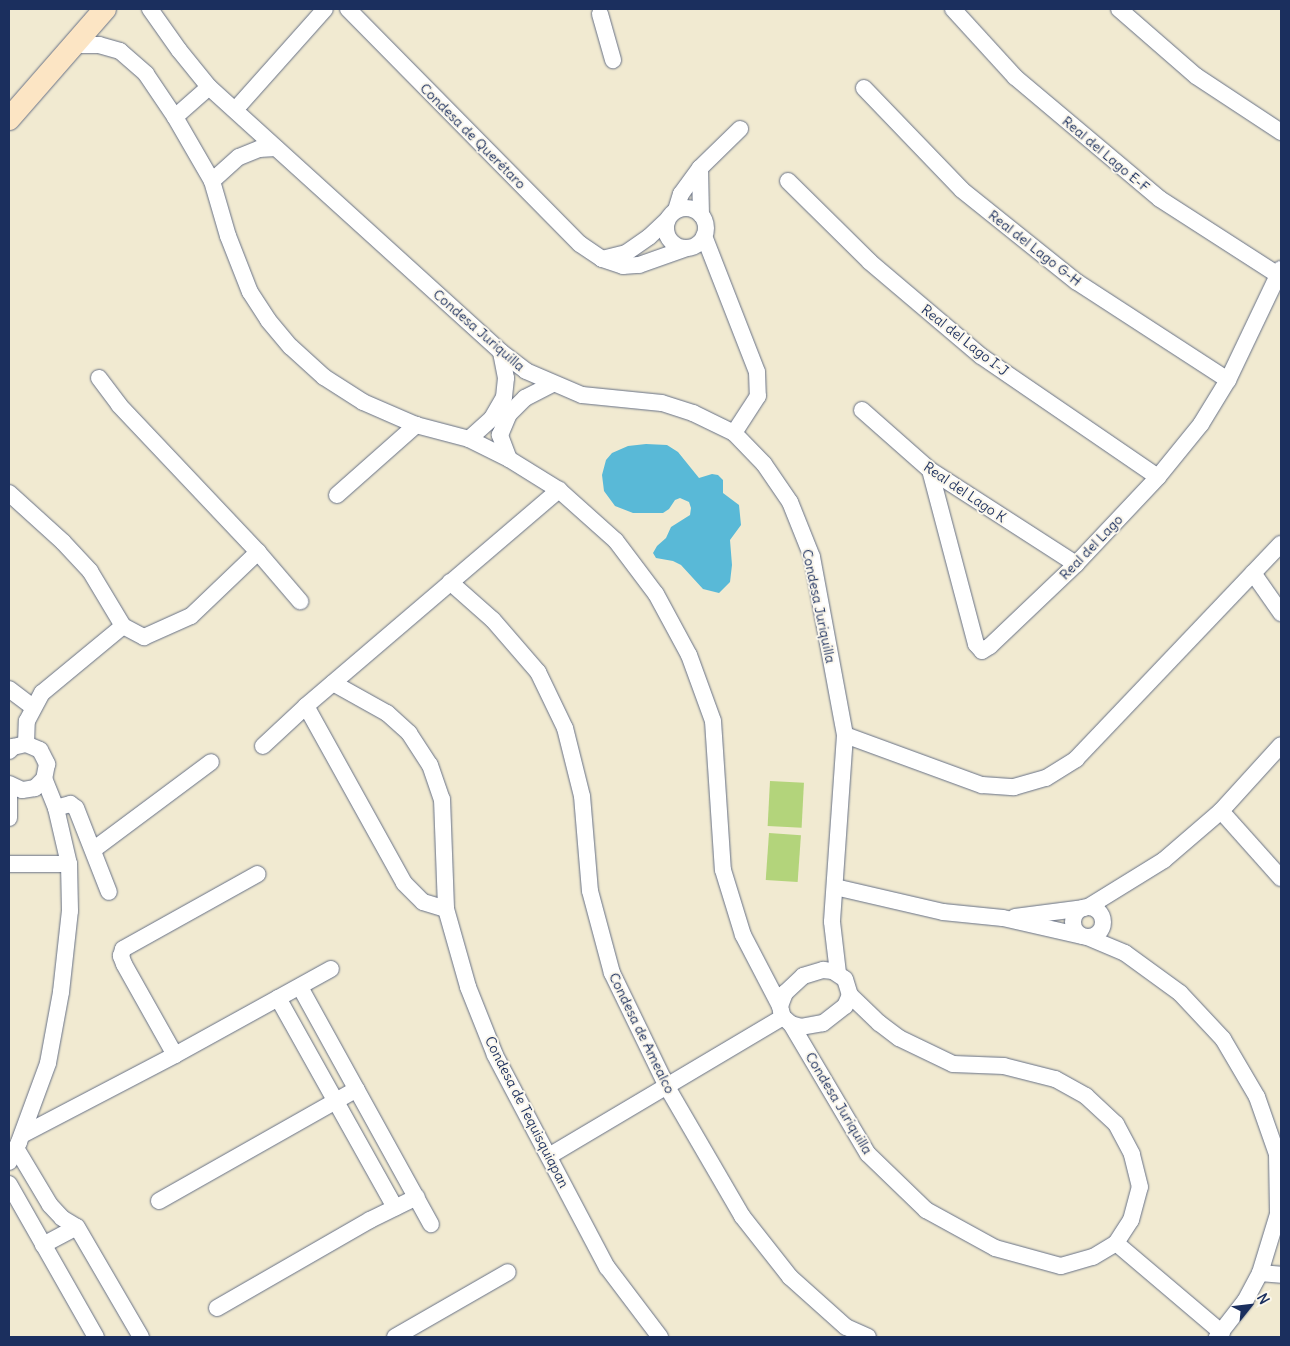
<!DOCTYPE html>
<html>
<head>
<meta charset="utf-8">
<style>
  body { margin:0 }
  #map { position:relative; width:1290px; height:1346px; overflow:hidden; background:#f1ead1; font-family:Delius,sans-serif }
  div>[style] { position:absolute }
  [style*='--x'] { left:calc(var(--x)*1px); top:calc(var(--y)*1px); width:calc(var(--w)*1px); rotate:calc(var(--a)*1deg) }
  .green>* { inset:0; background:#b3d47b; transform-origin:0 0 }
  .water>* { inset:0; background:#59b9d7 }
  .roads { filter:drop-shadow(0 0 1px #667086) drop-shadow(0 0 1px #667086) }
  .minor>* { height:16px; margin:-8px; padding:0 8px; transform-origin:8px; border-radius:8px; background:#fff }
  .minor>.ring { margin:-8px; padding:0; box-sizing:content-box; background:none; border:16px solid #fff; border-radius:50% }
  .secondary>* { height:22px; margin:-11px; padding:0 11px; transform-origin:11px; border-radius:11px; background:#fce5c4 }
  span { translate:-50% -50%; white-space:nowrap; text-align:center; line-height:1.15; -webkit-text-stroke:4px #fbf7ec; paint-order:stroke }
  .street-label { font-size:14px; color:#1b2f5e }
  .frame { position:absolute; inset:0; border:10px solid #1b2f5e; pointer-events:none }
  .north { position:absolute; left:1225px; top:1281px; width:50px; height:50px; -webkit-text-stroke:4px #fbf7ec; paint-order:stroke; rotate:61deg; font-size:14px; font-weight:700; line-height:20px; text-align:center; color:#1b2f5e }
  .north::after { content:''; display:block; margin:auto; width:18px; height:22px; background:#1b2f5e; clip-path:polygon(50% 0,100% 100%,50% 72%,0 100%) }
</style>
</head>
<body>
<div id="map">
  <div class="green">
    <div style="left:770px;top:781px;width:34px;height:45px;rotate:3deg"></div>
    <div style="left:769px;top:833px;width:32px;height:47px;rotate:4deg"></div>
  </div>
  <div class="water">
    <div style="clip-path:polygon(646px 444px,667px 445px,678px 452px,699px 478px,712px 474px,718px 475px,723px 480px,723px 493px,739px 505px,741px 525px,730px 540px,732px 565px,730px 582px,719px 593px,703px 589px,681px 565px,673px 561px,656px 558px,653px 553px,657px 546px,666px 538px,671px 527px,690px 515px,691px 508px,689px 502px,680px 498px,675px 500px,669px 509px,663px 513px,633px 513px,615px 506px,604px 491px,602px 475px,606px 460px,612px 453px,628px 446px)"></div>
  </div>
  <div class="roads">
    <div class="minor">
      <div style="--x:150;--y:9;--w:50;--a:54.7"></div>
      <div style="--x:179;--y:50;--w:48;--a:51"></div>
      <div style="--x:209;--y:87;--w:394;--a:42.2"></div>
      <div style="--x:501;--y:352;--w:31;--a:37"></div>
      <div style="--x:526;--y:371;--w:61;--a:23.2"></div>
      <div style="--x:582;--y:395;--w:80;--a:5.7"></div>
      <div style="--x:662;--y:403;--w:33;--a:18"></div>
      <div style="--x:693;--y:413;--w:46;--a:26"></div>
      <div style="--x:734;--y:433;--w:43;--a:45.9"></div>
      <div style="--x:764;--y:464;--w:46;--a:55.6"></div>
      <div style="--x:790;--y:502;--w:59;--a:68.2"></div>
      <div style="--x:812;--y:557;--w:181;--a:79.5"></div>
      <div style="--x:845;--y:735;--w:187;--a:94"></div>
      <div style="--x:832;--y:922;--w:51;--a:83.3"></div>
      <div style="--x:348;--y:9;--w:330;--a:45.4"></div>
      <div style="--x:580;--y:244;--w:27;--a:34"></div>
      <div style="--x:602;--y:259;--w:22;--a:18"></div>
      <div style="--x:623;--y:266;--w:16;--a:-4"></div>
      <div style="--x:639;--y:265;--w:51;--a:-19.5"></div>
      <div style="--x:953;--y:9;--w:92;--a:47.6"></div>
      <div style="--x:1015;--y:77;--w:189;--a:40.1"></div>
      <div style="--x:1160;--y:199;--w:140;--a:32.8"></div>
      <div style="--x:1119;--y:9;--w:102;--a:41"></div>
      <div style="--x:1196;--y:76;--w:102;--a:33.4"></div>
      <div style="--x:600;--y:14;--w:48;--a:74.2"></div>
      <div style="--x:73;--y:45;--w:26;--a:0"></div>
      <div style="--x:99;--y:45;--w:22;--a:16"></div>
      <div style="--x:120;--y:51;--w:35;--a:41"></div>
      <div style="--x:146;--y:74;--w:52;--a:56"></div>
      <div style="--x:175;--y:117;--w:74;--a:60"></div>
      <div style="--x:212;--y:181;--w:57;--a:73.8"></div>
      <div style="--x:228;--y:236;--w:60;--a:68.6"></div>
      <div style="--x:250;--y:292;--w:33;--a:57"></div>
      <div style="--x:268;--y:320;--w:35;--a:50"></div>
      <div style="--x:291;--y:347;--w:45;--a:42.3"></div>
      <div style="--x:324;--y:377;--w:46;--a:32.7"></div>
      <div style="--x:363;--y:402;--w:58;--a:23.5"></div>
      <div style="--x:416;--y:425;--w:55;--a:14.8"></div>
      <div style="--x:469;--y:439;--w:45;--a:26.6"></div>
      <div style="--x:509;--y:459;--w:59;--a:31.8"></div>
      <div style="--x:559;--y:490;--w:76;--a:41.8"></div>
      <div style="--x:616;--y:541;--w:66;--a:53"></div>
      <div style="--x:656;--y:594;--w:69;--a:61.6"></div>
      <div style="--x:689;--y:655;--w:70;--a:70"></div>
      <div style="--x:713;--y:721;--w:149;--a:86.2"></div>
      <div style="--x:723;--y:870;--w:68;--a:72.9"></div>
      <div style="--x:743;--y:935;--w:80;--a:62.5"></div>
      <div style="--x:864;--y:88;--w:141;--a:46.1"></div>
      <div style="--x:962;--y:190;--w:147;--a:38.7"></div>
      <div style="--x:1077;--y:282;--w:180;--a:33"></div>
      <div style="--x:235;--y:110;--w:135;--a:-48.3"></div>
      <div style="--x:175;--y:117;--w:45;--a:-41.4"></div>
      <div style="--x:700;--y:168;--w:47;--a:88.8"></div>
      <div style="--x:212;--y:181;--w:36;--a:-42"></div>
      <div style="--x:239;--y:157;--w:22;--a:-22"></div>
      <div style="--x:259;--y:149;--w:17;--a:-3"></div>
      <div style="--x:788;--y:181;--w:115;--a:44.6"></div>
      <div style="--x:870;--y:262;--w:145;--a:40.3"></div>
      <div style="--x:981;--y:356;--w:214;--a:34.4"></div>
      <div class="ring" style="left:666px;top:208px;width:24px;height:24px"></div>
      <div style="--x:676;--y:210;--w:17;--a:-73"></div>
      <div style="--x:681;--y:194;--w:32;--a:-54"></div>
      <div style="--x:700;--y:168;--w:56;--a:-44.3"></div>
      <div style="--x:704;--y:236;--w:146;--a:68.7"></div>
      <div style="--x:757;--y:372;--w:24;--a:88"></div>
      <div style="--x:758;--y:396;--w:44;--a:123"></div>
      <div style="--x:602;--y:259;--w:25;--a:-14"></div>
      <div style="--x:626;--y:253;--w:28;--a:-35"></div>
      <div style="--x:649;--y:237;--w:25;--a:-43"></div>
      <div style="--x:99;--y:378;--w:34;--a:53"></div>
      <div style="--x:119;--y:405;--w:202;--a:46.6"></div>
      <div style="--x:258;--y:552;--w:65;--a:49.4"></div>
      <div style="--x:862;--y:410;--w:91;--a:41.4"></div>
      <div style="--x:930;--y:470;--w:174;--a:32.8"></div>
      <div style="--x:469;--y:439;--w:31;--a:-42"></div>
      <div style="--x:492;--y:418;--w:24;--a:-60"></div>
      <div style="--x:504;--y:397;--w:19;--a:-84"></div>
      <div style="--x:506;--y:378;--w:26;--a:-101"></div>
      <div style="--x:509;--y:459;--w:26;--a:-111"></div>
      <div style="--x:500;--y:435;--w:23;--a:-67"></div>
      <div style="--x:509;--y:414;--w:23;--a:-45"></div>
      <div style="--x:525;--y:398;--w:30;--a:-27"></div>
      <div style="--x:930;--y:470;--w:180;--a:75.2"></div>
      <div style="--x:976;--y:644;--w:9;--a:49"></div>
      <div style="--x:982;--y:651;--w:9;--a:-32"></div>
      <div style="--x:990;--y:646;--w:119;--a:-43.6"></div>
      <div style="--x:1076;--y:564;--w:120;--a:-46.7"></div>
      <div style="--x:1158;--y:477;--w:68;--a:-50.9"></div>
      <div style="--x:1201;--y:424;--w:52;--a:-58.5"></div>
      <div style="--x:1228;--y:380;--w:123;--a:-64.5"></div>
      <div style="--x:9;--y:493;--w:73;--a:42.2"></div>
      <div style="--x:63;--y:542;--w:40;--a:47"></div>
      <div style="--x:90;--y:571;--w:64;--a:59"></div>
      <div style="--x:123;--y:626;--w:24;--a:28"></div>
      <div style="--x:144;--y:637;--w:51;--a:-24.1"></div>
      <div style="--x:191;--y:616;--w:93;--a:-43.7"></div>
      <div style="--x:337;--y:495;--w:106;--a:-41.5"></div>
      <div style="--x:1253;--y:573;--w:49;--a:55"></div>
      <div style="--x:450;--y:582;--w:57;--a:41.5"></div>
      <div style="--x:493;--y:620;--w:69;--a:49.1"></div>
      <div style="--x:538;--y:672;--w:62;--a:64.3"></div>
      <div style="--x:565;--y:728;--w:70;--a:76"></div>
      <div style="--x:582;--y:796;--w:95;--a:85.2"></div>
      <div style="--x:590;--y:891;--w:85;--a:75"></div>
      <div style="--x:612;--y:973;--w:127;--a:64.2"></div>
      <div style="--x:667;--y:1087;--w:149;--a:59.8"></div>
      <div style="--x:742;--y:1216;--w:78;--a:51.8"></div>
      <div style="--x:790;--y:1277;--w:75;--a:41.8"></div>
      <div style="--x:846;--y:1327;--w:24;--a:24"></div>
      <div style="--x:333;--y:683;--w:62;--a:29.1"></div>
      <div style="--x:387;--y:713;--w:30;--a:42"></div>
      <div style="--x:409;--y:733;--w:38;--a:57"></div>
      <div style="--x:430;--y:765;--w:36;--a:71"></div>
      <div style="--x:442;--y:799;--w:110;--a:87.9"></div>
      <div style="--x:446;--y:909;--w:81;--a:74.2"></div>
      <div style="--x:468;--y:987;--w:73;--a:68.3"></div>
      <div style="--x:495;--y:1055;--w:240;--a:62.2"></div>
      <div style="--x:607;--y:1267;--w:88;--a:52.9"></div>
      <div style="--x:9;--y:689;--w:30;--a:37"></div>
      <div style="--x:306;--y:706;--w:202;--a:61"></div>
      <div style="--x:404;--y:883;--w:27;--a:45"></div>
      <div style="--x:423;--y:902;--w:24;--a:17"></div>
      <div style="--x:845;--y:735;--w:146;--a:20.1"></div>
      <div style="--x:982;--y:785;--w:32;--a:4"></div>
      <div style="--x:1014;--y:787;--w:33;--a:-16"></div>
      <div style="--x:1046;--y:778;--w:36;--a:-32"></div>
      <div style="--x:1076;--y:759;--w:297;--a:-46.4"></div>
      <div style="--x:26;--y:744;--w:23;--a:-88"></div>
      <div style="--x:27;--y:721;--w:32;--a:-62"></div>
      <div style="--x:42;--y:693;--w:105;--a:-39.6"></div>
      <div style="--x:263;--y:746;--w:59;--a:-42.9"></div>
      <div style="--x:306;--y:706;--w:333;--a:-40.5"></div>
      <div style="--x:9;--y:751;--w:6;--a:-45"></div>
      <div style="--x:13;--y:747;--w:13;--a:-13"></div>
      <div style="--x:26;--y:744;--w:15;--a:23"></div>
      <div style="--x:40;--y:750;--w:16;--a:63"></div>
      <div style="--x:47;--y:764;--w:15;--a:101"></div>
      <div style="--x:44;--y:779;--w:13;--a:135"></div>
      <div style="--x:35;--y:788;--w:13;--a:171"></div>
      <div style="--x:22;--y:790;--w:14;--a:-155"></div>
      <div style="--x:56;--y:808;--w:15;--a:-16"></div>
      <div style="--x:70;--y:804;--w:7;--a:34"></div>
      <div style="--x:76;--y:808;--w:90;--a:68.6"></div>
      <div style="--x:1221;--y:811;--w:90;--a:48.2"></div>
      <div style="--x:9;--y:818;--w:32;--a:-90"></div>
      <div style="--x:93;--y:850;--w:147;--a:-36.7"></div>
      <div style="--x:9;--y:864;--w:60;--a:0"></div>
      <div style="--x:835;--y:887;--w:111;--a:13"></div>
      <div style="--x:943;--y:912;--w:60;--a:5.7"></div>
      <div style="--x:1003;--y:918;--w:81;--a:12.8"></div>
      <div style="--x:1088;--y:907;--w:89;--a:-31.7"></div>
      <div style="--x:1164;--y:860;--w:75;--a:-40.7"></div>
      <div style="--x:1221;--y:811;--w:89;--a:-47.7"></div>
      <div class="ring" style="left:1073px;top:907px;width:14px;height:14px"></div>
      <div style="--x:1015;--y:917;--w:70;--a:-7.4"></div>
      <div style="--x:1087;--y:937;--w:41;--a:22.8"></div>
      <div style="--x:1125;--y:953;--w:68;--a:36"></div>
      <div style="--x:1180;--y:993;--w:63;--a:46.9"></div>
      <div style="--x:1223;--y:1039;--w:67;--a:59.6"></div>
      <div style="--x:1257;--y:1097;--w:60;--a:70.7"></div>
      <div style="--x:1277;--y:1154;--w:60;--a:89"></div>
      <div style="--x:1278;--y:1214;--w:62;--a:107"></div>
      <div style="--x:1260;--y:1273;--w:32;--a:118"></div>
      <div style="--x:1245;--y:1301;--w:46;--a:127.9"></div>
      <div style="--x:823;--y:970;--w:10;--a:6"></div>
      <div style="--x:833;--y:971;--w:14;--a:34"></div>
      <div style="--x:845;--y:979;--w:17;--a:73"></div>
      <div style="--x:850;--y:995;--w:12;--a:114"></div>
      <div style="--x:845;--y:1006;--w:28;--a:142"></div>
      <div style="--x:823;--y:1023;--w:22;--a:170"></div>
      <div style="--x:801;--y:1027;--w:10;--a:-163"></div>
      <div style="--x:791;--y:1024;--w:11;--a:-139"></div>
      <div style="--x:783;--y:1017;--w:6;--a:-108"></div>
      <div style="--x:781;--y:1011;--w:5;--a:-101"></div>
      <div style="--x:780;--y:1006;--w:14;--a:-69"></div>
      <div style="--x:785;--y:993;--w:25;--a:-43"></div>
      <div style="--x:803;--y:976;--w:21;--a:-17"></div>
      <div style="--x:300;--y:987;--w:271;--a:61.1"></div>
      <div style="--x:278;--y:998;--w:240;--a:60.8"></div>
      <div style="--x:791;--y:1024;--w:151;--a:59.4"></div>
      <div style="--x:868;--y:1154;--w:81;--a:44"></div>
      <div style="--x:926;--y:1210;--w:79;--a:28.8"></div>
      <div style="--x:995;--y:1248;--w:68;--a:15.3"></div>
      <div style="--x:1061;--y:1266;--w:33;--a:-16"></div>
      <div style="--x:1093;--y:1257;--w:27;--a:-31"></div>
      <div style="--x:1116;--y:1243;--w:27;--a:-57"></div>
      <div style="--x:1131;--y:1220;--w:34;--a:-75"></div>
      <div style="--x:1140;--y:1187;--w:34;--a:-104"></div>
      <div style="--x:1132;--y:1154;--w:34;--a:-118"></div>
      <div style="--x:1116;--y:1124;--w:41;--a:-137"></div>
      <div style="--x:1086;--y:1096;--w:35;--a:-151"></div>
      <div style="--x:1055;--y:1079;--w:53;--a:-165.7"></div>
      <div style="--x:1004;--y:1066;--w:51;--a:-177.8"></div>
      <div style="--x:953;--y:1064;--w:60;--a:-154.3"></div>
      <div style="--x:899;--y:1038;--w:25;--a:-143"></div>
      <div style="--x:879;--y:1023;--w:40;--a:-136"></div>
      <div style="--x:175;--y:1055;--w:104;--a:-119.3"></div>
      <div style="--x:124;--y:964;--w:9;--a:-111"></div>
      <div style="--x:121;--y:956;--w:7;--a:-74"></div>
      <div style="--x:123;--y:949;--w:154;--a:-29.1"></div>
      <div style="--x:22;--y:1135;--w:173;--a:-27.6"></div>
      <div style="--x:175;--y:1055;--w:178;--a:-28.9"></div>
      <div style="--x:16;--y:1148;--w:66;--a:59.2"></div>
      <div style="--x:50;--y:1205;--w:18;--a:47"></div>
      <div style="--x:62;--y:1218;--w:17;--a:31"></div>
      <div style="--x:77;--y:1227;--w:127;--a:59.8"></div>
      <div style="--x:549;--y:1156;--w:272;--a:-30.7"></div>
      <div style="--x:9;--y:1162;--w:22;--a:-63"></div>
      <div style="--x:19;--y:1142;--w:84;--a:-69.8"></div>
      <div style="--x:48;--y:1063;--w:72;--a:-79.6"></div>
      <div style="--x:61;--y:992;--w:81;--a:-83.7"></div>
      <div style="--x:70;--y:911;--w:47;--a:-91.2"></div>
      <div style="--x:69;--y:864;--w:57;--a:-103.1"></div>
      <div style="--x:56;--y:808;--w:31;--a:-112"></div>
      <div style="--x:9;--y:1184;--w:176;--a:60.4"></div>
      <div style="--x:159;--y:1201;--w:227;--a:-29.5"></div>
      <div style="--x:1116;--y:1243;--w:139;--a:40.3"></div>
      <div style="--x:43;--y:1245;--w:38;--a:-28"></div>
      <div style="--x:1260;--y:1273;--w:21;--a:5"></div>
      <div style="--x:217;--y:1308;--w:177;--a:-29.9"></div>
      <div style="--x:370;--y:1220;--w:52;--a:-26.1"></div>
      <div style="--x:395;--y:1337;--w:130;--a:-29.9"></div>
    </div>
    <div class="secondary">
      <div style="--x:9;--y:119;--w:146;--a:-48.9"></div>
    </div>
  </div>
  <div class="street-label">
    <span style="left:473px;top:136px;rotate:45deg">Condesa de Querétaro</span>
    <span style="left:1106px;top:154px;rotate:40deg">Real del Lago E-F</span>
    <span style="left:1035px;top:248px;rotate:38deg">Real del Lago G-H</span>
    <span style="left:479px;top:330px;rotate:41deg">Condesa Juriquilla</span>
    <span style="left:965px;top:340px;rotate:38deg">Real del Lago I-J</span>
    <span style="left:965px;top:492px;rotate:34deg">Real del Lago K</span>
    <span style="left:1091px;top:547px;rotate:-46deg">Real del Lago</span>
    <span style="left:819px;top:606px;rotate:78deg">Condesa Juriquilla</span>
    <span style="left:642px;top:1033px;rotate:64deg">Condesa de Amealco</span>
    <span style="left:839px;top:1103px;rotate:59deg">Condesa Juriquilla</span>
    <span style="left:527px;top:1112px;rotate:63deg">Condesa de Tequisquiapan</span>
  </div>
  <div class="frame"></div>
  <div class="north">N</div>
</div>
</body>
</html>
